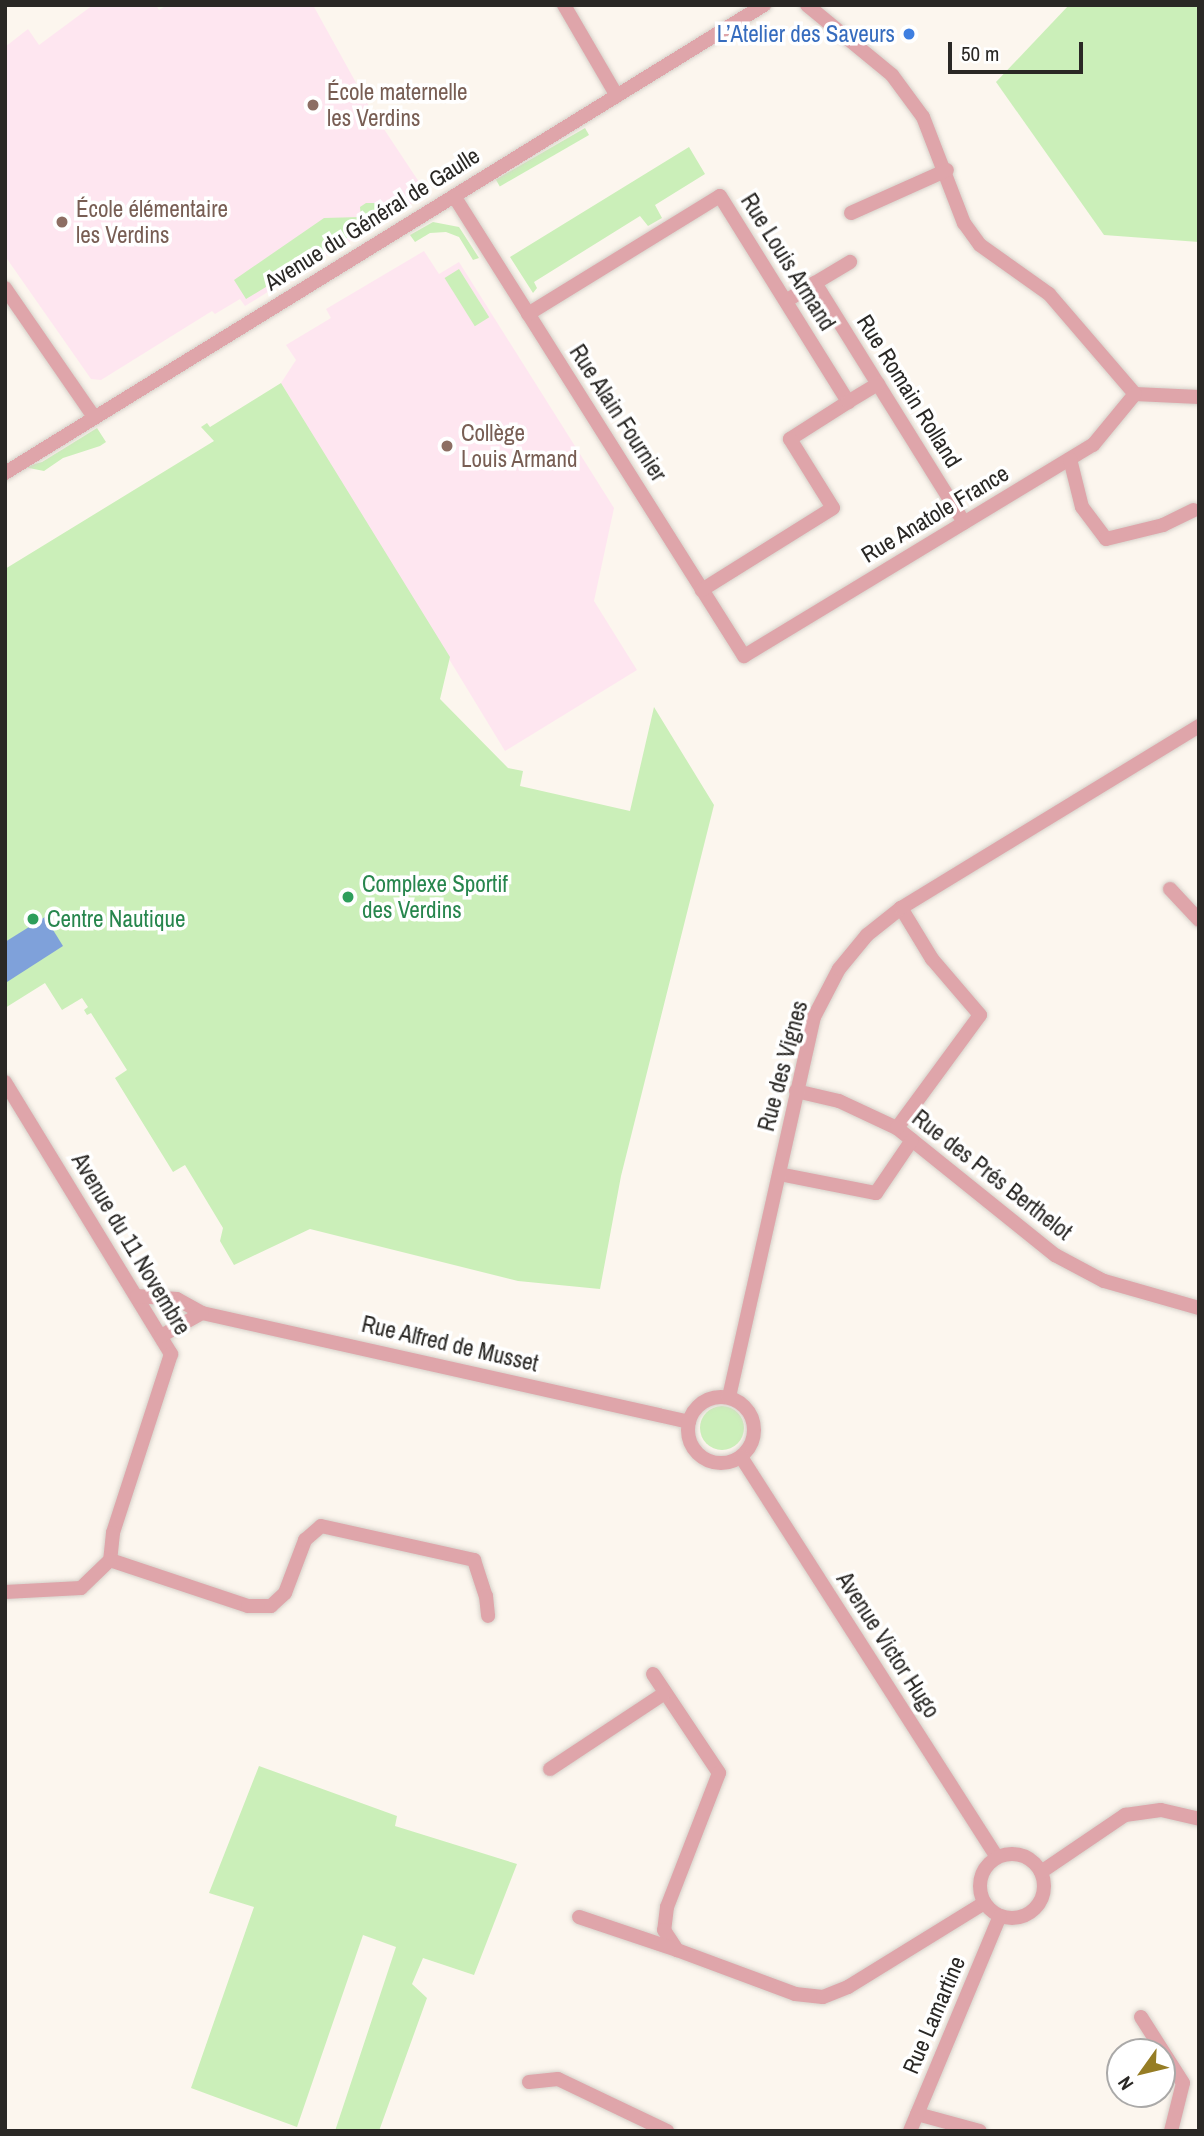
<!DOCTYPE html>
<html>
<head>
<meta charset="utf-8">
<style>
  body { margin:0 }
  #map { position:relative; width:1204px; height:2136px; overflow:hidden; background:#fcf6ee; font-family:"Archivo Narrow",sans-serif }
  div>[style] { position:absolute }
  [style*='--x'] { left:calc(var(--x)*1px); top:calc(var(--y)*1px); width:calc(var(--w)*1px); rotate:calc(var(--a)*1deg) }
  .education>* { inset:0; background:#fee6f0 }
  .green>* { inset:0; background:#cbefb9; transform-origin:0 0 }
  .round { border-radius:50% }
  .water>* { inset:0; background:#7fa1da }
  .roads { filter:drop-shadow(0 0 2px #d6d1ca) drop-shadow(0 0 2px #d6d1ca) }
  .minor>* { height:14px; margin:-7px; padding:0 7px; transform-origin:7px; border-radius:7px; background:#dfa5aa }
  .minor>.ring { margin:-7px; padding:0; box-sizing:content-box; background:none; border:14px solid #dfa5aa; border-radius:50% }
  .dots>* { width:19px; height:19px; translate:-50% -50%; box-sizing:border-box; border:4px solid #fff; border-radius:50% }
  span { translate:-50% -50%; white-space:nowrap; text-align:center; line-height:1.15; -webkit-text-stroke:7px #fff; paint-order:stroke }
  .shop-label { font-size:23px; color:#366cbe }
  .right { translate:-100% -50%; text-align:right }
  .education-label { font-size:23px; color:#785e54 }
  .left { translate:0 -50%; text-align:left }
  .street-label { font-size:23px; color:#2a2825 }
  .leisure-label { font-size:23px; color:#27864d }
  .frame { position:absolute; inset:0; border:7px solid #2a2825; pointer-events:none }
  .north { position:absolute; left:1106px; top:2038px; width:70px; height:70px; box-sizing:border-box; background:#fff; border:2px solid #aaa9a8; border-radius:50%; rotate:236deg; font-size:19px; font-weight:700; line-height:28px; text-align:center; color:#2a2825 }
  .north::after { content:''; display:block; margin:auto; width:24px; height:32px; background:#967d25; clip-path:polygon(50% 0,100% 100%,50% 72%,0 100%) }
  .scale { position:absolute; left:948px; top:42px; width:135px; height:32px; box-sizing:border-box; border:4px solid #2a2825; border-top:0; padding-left:9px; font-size:21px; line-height:24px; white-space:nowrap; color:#2a2825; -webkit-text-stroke:5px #fff; paint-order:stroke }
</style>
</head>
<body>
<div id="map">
  <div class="education">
    <div style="clip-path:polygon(93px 5px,156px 5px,159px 10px,167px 5px,313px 5px,370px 108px,427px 194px,245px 306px,240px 299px,215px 314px,212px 311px,101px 380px,91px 379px,5px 256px,5px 47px,28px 29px,39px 45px)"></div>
    <div style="clip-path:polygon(424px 251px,439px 274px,459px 262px,614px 508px,594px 601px,637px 670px,505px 751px,281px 383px,296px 360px,286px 345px,331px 318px,326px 309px)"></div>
  </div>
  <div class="green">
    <div style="clip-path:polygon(1069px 5px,1199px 5px,1199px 242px,1104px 235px,996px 82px)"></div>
    <div style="left:585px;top:128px;width:8px;height:103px;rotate:60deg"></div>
    <div style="clip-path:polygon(689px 147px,705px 174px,655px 205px,662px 218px,648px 226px,640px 216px,534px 282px,537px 288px,533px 293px,510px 257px)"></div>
    <div style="clip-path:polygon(366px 203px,383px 203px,388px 213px,246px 299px,234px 280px,324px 218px,361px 217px,360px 207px)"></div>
    <div style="clip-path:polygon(433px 222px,459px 227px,479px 258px,473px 260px,459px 237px,446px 232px,430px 233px,415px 242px,410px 235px)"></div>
    <div style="left:459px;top:269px;width:57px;height:17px;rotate:58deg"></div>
    <div style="clip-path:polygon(281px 383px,450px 657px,440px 699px,508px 768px,523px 771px,520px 786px,630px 811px,654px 707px,714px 805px,621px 1176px,600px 1289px,518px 1281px,310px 1229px,234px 1265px,220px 1241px,223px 1228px,185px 1165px,173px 1172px,115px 1078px,127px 1070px,91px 1013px,87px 1015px,84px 1010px,88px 1007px,82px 998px,62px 1010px,45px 983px,5px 1008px,5px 569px,214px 441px,201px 427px,207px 423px,210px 427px)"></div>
    <div style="clip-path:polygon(97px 428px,106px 442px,100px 446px,63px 458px,44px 471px,24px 467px,42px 462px)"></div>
    <div class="round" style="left:700px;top:1406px;width:44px;height:44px"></div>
    <div style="clip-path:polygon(259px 1766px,397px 1816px,395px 1826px,517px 1864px,474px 1975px,423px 1958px,412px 1984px,427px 1998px,379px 2131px,335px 2131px,396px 1947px,363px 1935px,297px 2127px,191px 2088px,254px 1907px,209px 1893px)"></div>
  </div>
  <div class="water">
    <div style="clip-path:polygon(45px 917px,63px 946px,7px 982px,5px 942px)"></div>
  </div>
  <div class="roads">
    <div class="minor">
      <div style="--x:564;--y:5;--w:105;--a:59.8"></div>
      <div style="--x:807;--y:5;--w:110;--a:39.5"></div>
      <div style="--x:892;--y:75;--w:52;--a:53.6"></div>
      <div style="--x:923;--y:117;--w:114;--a:68.9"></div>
      <div style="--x:964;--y:223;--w:27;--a:54"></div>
      <div style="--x:980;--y:245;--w:85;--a:35.4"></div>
      <div style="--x:1049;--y:294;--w:132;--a:49.3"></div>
      <div style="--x:1135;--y:394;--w:64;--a:2.7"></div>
      <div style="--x:454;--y:196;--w:544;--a:57.77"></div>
      <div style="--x:744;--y:656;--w:408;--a:-31.2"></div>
      <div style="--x:1093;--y:445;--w:66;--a:-50.5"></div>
      <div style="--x:851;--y:213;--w:105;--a:-24.1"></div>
      <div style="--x:815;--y:283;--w:41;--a:-31"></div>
      <div style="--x:5;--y:288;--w:157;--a:55.4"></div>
      <div style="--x:786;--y:301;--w:34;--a:-32"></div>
      <div style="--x:815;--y:283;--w:282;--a:58.1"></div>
      <div style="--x:528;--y:314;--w:225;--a:-31.6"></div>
      <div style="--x:720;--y:196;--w:243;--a:58.1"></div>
      <div style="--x:848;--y:402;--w:69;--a:147.5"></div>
      <div style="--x:790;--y:439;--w:81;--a:58.1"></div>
      <div style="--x:833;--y:508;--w:155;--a:148"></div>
      <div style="--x:848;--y:402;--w:35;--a:-31"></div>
      <div style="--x:1070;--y:459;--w:49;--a:76"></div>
      <div style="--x:1082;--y:507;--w:40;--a:53"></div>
      <div style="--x:1106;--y:539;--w:59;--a:-13.8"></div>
      <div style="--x:1163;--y:525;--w:34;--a:-26"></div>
      <div style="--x:5;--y:473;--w:892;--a:-31.66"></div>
      <div style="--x:1170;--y:889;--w:42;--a:46.9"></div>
      <div style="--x:5;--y:1082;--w:319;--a:58.6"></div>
      <div style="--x:171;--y:1354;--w:188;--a:108"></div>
      <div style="--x:113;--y:1533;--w:27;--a:96"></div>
      <div style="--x:796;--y:1091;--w:44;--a:13.1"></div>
      <div style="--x:839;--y:1101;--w:64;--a:25"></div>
      <div style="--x:897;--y:1128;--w:203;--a:38.8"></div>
      <div style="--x:1055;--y:1255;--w:55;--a:28"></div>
      <div style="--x:1104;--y:1281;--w:99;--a:15.9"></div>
      <div style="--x:897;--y:1128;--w:140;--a:-53.7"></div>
      <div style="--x:980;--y:1015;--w:74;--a:-130.6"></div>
      <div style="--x:932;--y:959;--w:60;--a:-121.3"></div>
      <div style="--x:779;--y:1174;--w:99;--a:11.1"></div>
      <div style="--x:876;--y:1193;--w:64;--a:-55.8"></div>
      <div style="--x:137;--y:1296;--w:40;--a:4.3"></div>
      <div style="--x:177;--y:1299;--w:29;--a:29"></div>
      <div style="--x:202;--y:1313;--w:499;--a:12.6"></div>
      <div style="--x:161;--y:1336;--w:47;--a:-29.3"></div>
      <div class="ring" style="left:688px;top:1397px;width:52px;height:52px"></div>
      <div style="--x:729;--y:1397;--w:389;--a:-77.4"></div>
      <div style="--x:814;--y:1017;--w:54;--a:-62.5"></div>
      <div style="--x:839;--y:969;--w:44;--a:-50.5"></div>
      <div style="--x:867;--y:935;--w:43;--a:-38.5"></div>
      <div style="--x:901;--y:908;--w:349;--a:-31.4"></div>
      <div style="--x:741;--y:1457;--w:475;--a:57.4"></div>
      <div style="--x:110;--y:1560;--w:145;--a:18.4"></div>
      <div style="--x:248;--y:1606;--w:23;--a:0"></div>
      <div style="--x:271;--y:1606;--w:19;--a:-43"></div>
      <div style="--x:285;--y:1593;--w:57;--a:-69.3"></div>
      <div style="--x:305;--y:1540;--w:21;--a:-41"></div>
      <div style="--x:321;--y:1526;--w:157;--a:12.5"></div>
      <div style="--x:474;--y:1560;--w:38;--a:72"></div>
      <div style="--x:486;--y:1596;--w:20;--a:84"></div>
      <div style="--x:5;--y:1592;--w:76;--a:-3"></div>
      <div style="--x:81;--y:1588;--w:40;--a:-44"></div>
      <div style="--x:653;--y:1674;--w:119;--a:56.3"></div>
      <div style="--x:719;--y:1773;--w:144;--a:111.2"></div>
      <div style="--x:667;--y:1907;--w:23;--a:97"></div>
      <div style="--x:664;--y:1930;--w:24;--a:57"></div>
      <div style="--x:677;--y:1950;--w:126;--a:20.4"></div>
      <div style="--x:795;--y:1994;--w:28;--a:6"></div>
      <div style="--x:823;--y:1997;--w:27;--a:-22"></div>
      <div style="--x:848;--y:1987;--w:160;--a:-31.7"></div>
      <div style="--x:550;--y:1769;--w:138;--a:-33.5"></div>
      <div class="ring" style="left:980px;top:1854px;width:50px;height:50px"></div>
      <div style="--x:1041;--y:1872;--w:102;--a:-34.2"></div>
      <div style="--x:1125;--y:1815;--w:36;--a:-8"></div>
      <div style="--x:1161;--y:1810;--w:39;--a:13"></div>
      <div style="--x:579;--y:1917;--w:103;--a:18.6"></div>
      <div style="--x:1141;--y:2017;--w:78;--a:57.5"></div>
      <div style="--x:1183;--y:2083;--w:49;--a:104"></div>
      <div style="--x:529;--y:2082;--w:29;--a:-6"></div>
      <div style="--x:558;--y:2079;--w:121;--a:25.5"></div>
      <div style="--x:917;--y:2114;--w:65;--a:15.1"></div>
      <div style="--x:910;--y:2131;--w:233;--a:-67.3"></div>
    </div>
  </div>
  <div class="dots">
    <div style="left:909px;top:34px;background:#3f7fe0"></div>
    <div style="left:313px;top:105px;background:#8d6e63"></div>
    <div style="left:62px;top:222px;background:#8d6e63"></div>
    <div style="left:447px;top:446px;background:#8d6e63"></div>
    <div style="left:348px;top:897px;background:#2e9e5b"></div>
    <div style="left:33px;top:919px;background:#2e9e5b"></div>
  </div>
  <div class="shop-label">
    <span class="right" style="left:895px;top:34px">L’Atelier des Saveurs</span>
  </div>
  <div class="education-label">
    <span class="left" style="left:327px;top:105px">École maternelle<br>les Verdins</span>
    <span class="left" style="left:76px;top:222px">École élémentaire<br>les Verdins</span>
    <span class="left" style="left:461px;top:446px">Collège<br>Louis Armand</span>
  </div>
  <div class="street-label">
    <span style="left:372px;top:219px;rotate:-32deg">Avenue du Général de Gaulle</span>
    <span style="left:788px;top:262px;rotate:58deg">Rue Louis Armand</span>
    <span style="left:909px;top:391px;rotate:58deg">Rue Romain Rolland</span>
    <span style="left:618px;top:413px;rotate:57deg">Rue Alain Fournier</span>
    <span style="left:935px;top:514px;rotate:-31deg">Rue Anatole France</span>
    <span style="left:783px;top:1066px;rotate:-75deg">Rue des Vignes</span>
    <span style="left:992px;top:1175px;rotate:38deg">Rue des Prés Berthelot</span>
    <span style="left:131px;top:1244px;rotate:59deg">Avenue du 11 Novembre</span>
    <span style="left:450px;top:1344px;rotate:13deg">Rue Alfred de Musset</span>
    <span style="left:888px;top:1645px;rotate:57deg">Avenue Victor Hugo</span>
    <span style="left:934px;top:2015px;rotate:-67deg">Rue Lamartine</span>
  </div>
  <div class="leisure-label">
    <span class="left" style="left:362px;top:897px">Complexe Sportif<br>des Verdins</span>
    <span class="left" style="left:47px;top:919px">Centre Nautique</span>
  </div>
  <div class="frame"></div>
  <div class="north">N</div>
  <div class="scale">50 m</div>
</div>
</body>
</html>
